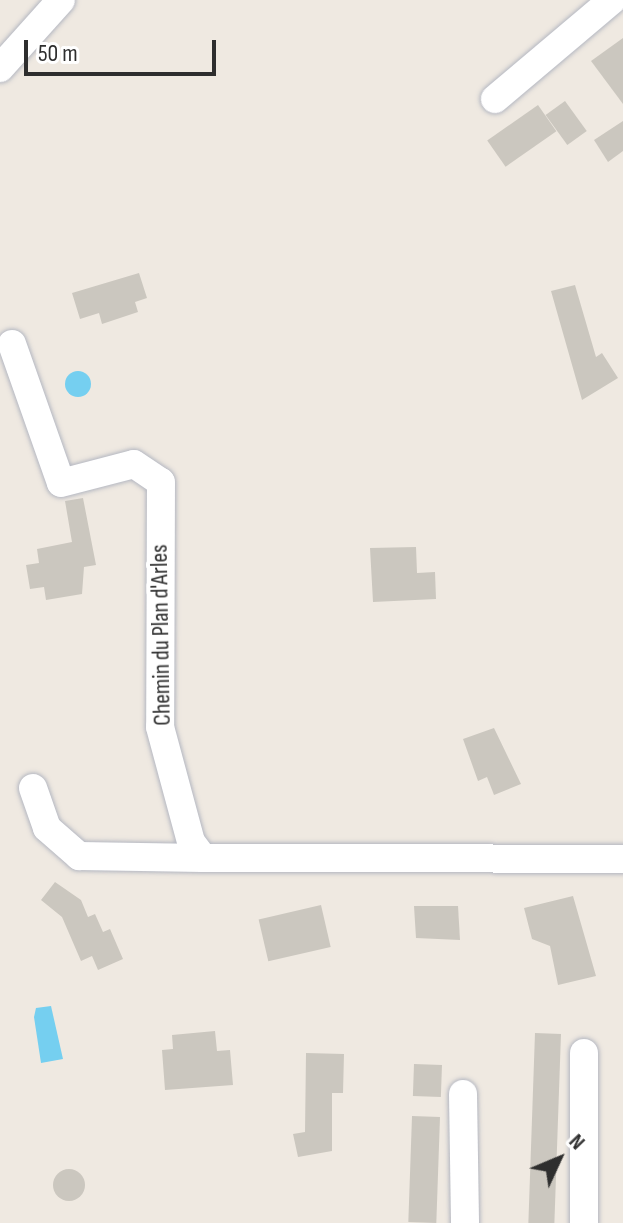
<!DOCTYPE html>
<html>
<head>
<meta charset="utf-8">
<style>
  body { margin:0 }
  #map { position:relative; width:623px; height:1223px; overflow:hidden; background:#efe9e1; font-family:"Sofia Sans Condensed",sans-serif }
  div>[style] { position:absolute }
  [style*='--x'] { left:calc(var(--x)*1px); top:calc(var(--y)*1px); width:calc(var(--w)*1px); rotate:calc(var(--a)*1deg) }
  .water>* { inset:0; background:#75cff0 }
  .round { border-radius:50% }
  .building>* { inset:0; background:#cbc7bf; transform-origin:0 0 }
  .roads { filter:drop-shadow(0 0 2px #b4b7c1) drop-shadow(0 0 2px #b4b7c1) }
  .minor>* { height:28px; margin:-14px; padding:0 14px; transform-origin:14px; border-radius:14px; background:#fff }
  span { translate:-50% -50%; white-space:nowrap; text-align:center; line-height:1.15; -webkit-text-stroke:8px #fff; paint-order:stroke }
  .street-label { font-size:24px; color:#2e2e2e }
  .north { position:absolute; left:519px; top:1119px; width:80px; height:80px; -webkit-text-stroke:6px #fff; paint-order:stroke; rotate:46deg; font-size:22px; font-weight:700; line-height:32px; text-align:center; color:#2e2e2e }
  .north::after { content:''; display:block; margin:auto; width:28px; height:36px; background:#2e2e2e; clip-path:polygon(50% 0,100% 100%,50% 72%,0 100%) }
  .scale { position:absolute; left:24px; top:40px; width:192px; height:36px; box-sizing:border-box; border:4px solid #2e2e2e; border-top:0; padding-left:10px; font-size:24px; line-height:28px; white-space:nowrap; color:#2e2e2e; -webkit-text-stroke:6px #fff; paint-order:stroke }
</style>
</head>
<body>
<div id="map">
  <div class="water">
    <div class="round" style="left:65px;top:371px;width:26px;height:26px"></div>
    <div style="clip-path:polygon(51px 1006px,63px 1059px,41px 1063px,34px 1017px,36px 1008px)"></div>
  </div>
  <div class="building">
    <div style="clip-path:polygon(623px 38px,623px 104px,591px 61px)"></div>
    <div style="left:565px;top:101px;width:37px;height:24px;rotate:54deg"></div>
    <div style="left:538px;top:105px;width:32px;height:62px;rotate:55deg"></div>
    <div style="clip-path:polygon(623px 121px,623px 151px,608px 162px,594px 140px)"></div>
    <div style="clip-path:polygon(139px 273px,147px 298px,135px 302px,138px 312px,102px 324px,99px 313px,80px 319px,72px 293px)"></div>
    <div style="clip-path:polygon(575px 285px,596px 357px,602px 353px,618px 378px,582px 400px,551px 291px)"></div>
    <div style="clip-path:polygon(83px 498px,96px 565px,84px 567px,82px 594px,46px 600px,44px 587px,30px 589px,26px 565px,39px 563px,37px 549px,72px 542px,65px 501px)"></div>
    <div style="clip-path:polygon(416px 547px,417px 573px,435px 572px,436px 599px,373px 602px,370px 548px)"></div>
    <div style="clip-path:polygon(494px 728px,521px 784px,494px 795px,487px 777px,478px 781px,463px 739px)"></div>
    <div style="clip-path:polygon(55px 882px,81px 900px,88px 917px,95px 914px,103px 932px,110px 929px,123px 959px,98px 970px,92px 956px,81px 961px,62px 917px,41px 900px)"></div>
    <div style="clip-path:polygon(573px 896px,596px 976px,558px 985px,550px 946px,532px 939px,524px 908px)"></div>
    <div style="left:321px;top:905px;width:43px;height:64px;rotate:77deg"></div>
    <div style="clip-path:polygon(414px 906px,458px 906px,460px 940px,416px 938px)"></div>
    <div style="clip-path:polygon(215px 1031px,217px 1051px,230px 1050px,233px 1085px,165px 1090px,162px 1050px,173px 1049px,172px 1035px)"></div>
    <div style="left:535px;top:1033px;width:26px;height:190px;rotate:2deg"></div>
    <div style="clip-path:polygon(306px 1053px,344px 1054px,343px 1093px,332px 1093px,332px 1151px,298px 1157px,293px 1134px,305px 1132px)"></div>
    <div style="left:414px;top:1064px;width:28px;height:32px;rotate:2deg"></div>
    <div style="left:440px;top:1117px;width:106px;height:28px;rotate:92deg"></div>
    <div class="round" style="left:53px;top:1169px;width:32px;height:32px"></div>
  </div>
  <div class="roads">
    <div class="minor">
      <div style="--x:0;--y:68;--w:91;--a:-48.1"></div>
      <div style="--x:495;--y:99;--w:153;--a:-40.2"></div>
      <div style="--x:12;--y:344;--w:147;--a:70.6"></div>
      <div style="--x:61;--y:483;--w:75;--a:-14.6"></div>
      <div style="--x:134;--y:464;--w:32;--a:34"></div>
      <div style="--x:161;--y:482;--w:245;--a:90.2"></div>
      <div style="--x:160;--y:727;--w:119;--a:74.9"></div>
      <div style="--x:191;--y:842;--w:20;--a:53"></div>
      <div style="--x:203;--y:858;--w:420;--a:0.1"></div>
      <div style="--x:33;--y:788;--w:42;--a:70.7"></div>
      <div style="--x:47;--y:828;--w:43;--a:41.2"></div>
      <div style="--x:79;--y:856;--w:124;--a:0.9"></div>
      <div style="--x:463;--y:1094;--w:129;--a:89.1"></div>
      <div style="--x:584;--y:1223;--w:170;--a:-90"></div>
    </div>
  </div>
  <div class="street-label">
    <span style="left:161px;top:635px;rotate:-91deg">Chemin du Plan d'Arles</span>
  </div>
  <div class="north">N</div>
  <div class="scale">50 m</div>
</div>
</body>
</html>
